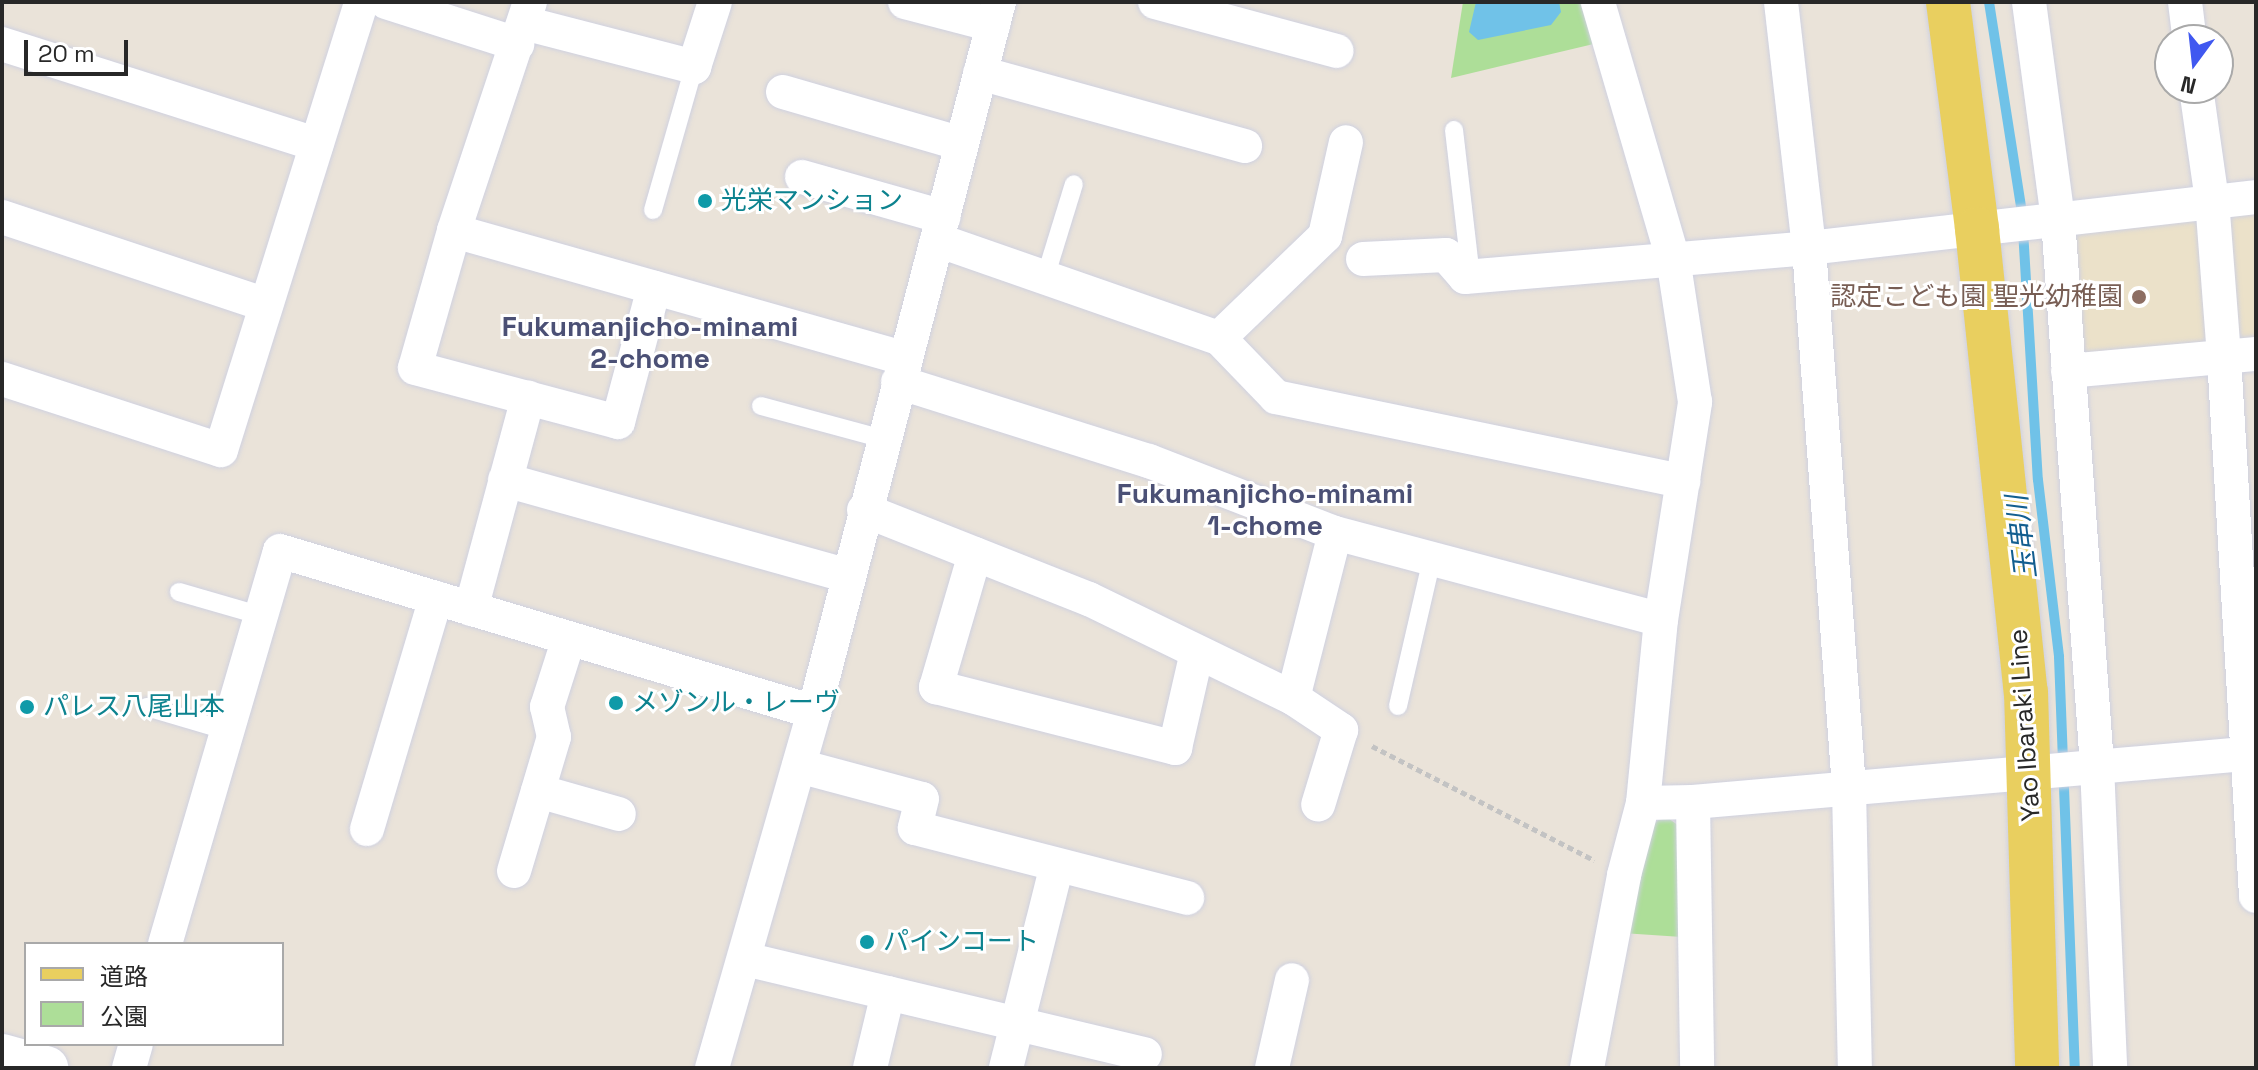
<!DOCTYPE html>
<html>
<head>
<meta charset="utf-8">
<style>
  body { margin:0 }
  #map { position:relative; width:2258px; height:1070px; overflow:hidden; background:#eae3d9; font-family:"Space Grotesk","Noto Sans JP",sans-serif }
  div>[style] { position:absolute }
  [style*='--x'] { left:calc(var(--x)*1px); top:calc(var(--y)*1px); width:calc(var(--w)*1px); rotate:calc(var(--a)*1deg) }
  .education>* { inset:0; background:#ebe1c9; transform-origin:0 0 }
  .green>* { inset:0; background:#adde98 }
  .water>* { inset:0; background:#70c2e8 }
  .stream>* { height:10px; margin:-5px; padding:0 5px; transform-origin:5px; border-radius:5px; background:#70c2e8 }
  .path>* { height:5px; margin-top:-2.5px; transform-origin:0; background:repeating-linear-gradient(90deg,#c3c3c3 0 6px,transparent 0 10px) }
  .roads { filter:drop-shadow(0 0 2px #cfd1e0) drop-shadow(0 0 2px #cfd1e0) }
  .lane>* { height:18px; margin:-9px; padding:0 9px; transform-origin:9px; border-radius:9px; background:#fff }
  .street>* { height:34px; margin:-17px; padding:0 17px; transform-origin:17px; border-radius:17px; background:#fff }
  .secondary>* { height:44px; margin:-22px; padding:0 22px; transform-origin:22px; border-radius:22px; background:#fff }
  .primary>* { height:44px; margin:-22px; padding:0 22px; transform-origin:22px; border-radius:22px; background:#e9cf5f }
  .dots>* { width:22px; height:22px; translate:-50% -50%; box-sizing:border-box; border:4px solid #fff; border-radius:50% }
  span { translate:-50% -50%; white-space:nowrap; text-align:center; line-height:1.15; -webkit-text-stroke:6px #fff; paint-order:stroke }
  .culture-label { font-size:26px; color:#0d838f }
  .left { translate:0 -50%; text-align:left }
  .education-label { font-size:26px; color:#785e54 }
  .right { translate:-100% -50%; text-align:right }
  .street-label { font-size:26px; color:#282828 }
  .neighbourhood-label { font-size:28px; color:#4b5075; font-weight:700 }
  .water-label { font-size:28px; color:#135f90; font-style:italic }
  .frame { position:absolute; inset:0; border:4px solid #282828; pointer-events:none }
  .legend { position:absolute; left:24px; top:942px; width:260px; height:104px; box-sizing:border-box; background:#fff; border:2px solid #a9a9a9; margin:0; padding:10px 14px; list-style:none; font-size:24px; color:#282828 }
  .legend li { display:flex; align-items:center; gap:16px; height:40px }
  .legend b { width:40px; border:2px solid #a9a9a9 }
  .north { position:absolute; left:2154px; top:24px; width:80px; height:80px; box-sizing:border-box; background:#fff; border:2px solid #a9a9a9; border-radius:50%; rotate:195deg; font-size:22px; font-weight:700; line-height:32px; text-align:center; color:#282828 }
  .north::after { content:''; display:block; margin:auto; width:28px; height:36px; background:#4058f0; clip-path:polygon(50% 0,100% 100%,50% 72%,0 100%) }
  .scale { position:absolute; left:24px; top:40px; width:104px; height:36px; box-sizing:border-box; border:4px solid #282828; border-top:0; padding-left:10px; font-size:24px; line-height:28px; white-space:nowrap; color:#282828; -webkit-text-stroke:6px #fff; paint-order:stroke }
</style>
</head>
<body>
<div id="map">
  <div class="education">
    <div style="clip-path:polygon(2256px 209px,2256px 346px,2234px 348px,2223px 213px)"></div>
    <div style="left:2200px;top:216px;width:135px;height:138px;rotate:85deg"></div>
  </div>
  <div class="green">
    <div style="clip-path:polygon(1463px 2px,1590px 2px,1602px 42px,1451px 78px)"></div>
    <div style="clip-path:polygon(1668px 818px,1679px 826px,1682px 937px,1622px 933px,1648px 830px,1658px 820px)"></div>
  </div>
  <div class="water">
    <div style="clip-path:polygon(1476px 2px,1559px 2px,1561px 12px,1551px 25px,1478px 40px,1469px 32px)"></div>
  </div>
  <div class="stream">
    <div style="--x:1989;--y:2;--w:214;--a:81.1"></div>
    <div style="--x:2022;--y:213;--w:267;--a:86.6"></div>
    <div style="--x:2038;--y:480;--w:178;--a:83.2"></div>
    <div style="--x:2059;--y:657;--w:411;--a:87.8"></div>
  </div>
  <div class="path">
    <div style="--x:1372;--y:746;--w:250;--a:27.2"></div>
  </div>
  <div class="roads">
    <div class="lane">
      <div style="--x:1454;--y:130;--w:148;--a:83.4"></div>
      <div style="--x:653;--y:210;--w:149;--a:-74"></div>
      <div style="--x:1045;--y:278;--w:98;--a:-72.9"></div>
      <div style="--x:761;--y:406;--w:126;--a:15.1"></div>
      <div style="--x:179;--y:592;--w:86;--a:16.1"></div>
      <div style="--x:1398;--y:706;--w:151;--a:-77"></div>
      <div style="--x:147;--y:707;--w:84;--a:16.5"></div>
    </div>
    <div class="street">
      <div style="--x:386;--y:2;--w:138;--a:17.8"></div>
      <div style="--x:530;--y:2;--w:241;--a:108.4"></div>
      <div style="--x:454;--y:231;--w:142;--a:105.9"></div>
      <div style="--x:415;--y:368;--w:210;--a:14.9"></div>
      <div style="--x:618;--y:422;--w:139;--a:-75"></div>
      <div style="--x:905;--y:2;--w:91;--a:14.6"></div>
      <div style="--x:1155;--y:2;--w:188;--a:15.1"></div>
      <div style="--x:1781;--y:2;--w:248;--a:83.5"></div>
      <div style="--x:1809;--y:248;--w:541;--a:85.76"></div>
      <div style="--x:1849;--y:788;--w:280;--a:88.8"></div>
      <div style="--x:2029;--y:2;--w:219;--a:82.4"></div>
      <div style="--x:2058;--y:219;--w:548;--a:85.92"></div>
      <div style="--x:2097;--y:766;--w:302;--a:87.5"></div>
      <div style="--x:2185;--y:2;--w:38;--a:83"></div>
      <div style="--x:524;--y:23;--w:176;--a:14.5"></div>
      <div style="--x:694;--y:67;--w:68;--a:-72.1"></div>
      <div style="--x:2;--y:44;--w:330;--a:17.7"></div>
      <div style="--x:980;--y:73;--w:275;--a:15.4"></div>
      <div style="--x:2196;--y:88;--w:113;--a:81.9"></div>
      <div style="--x:2212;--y:200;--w:157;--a:85.6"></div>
      <div style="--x:2224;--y:357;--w:540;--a:86.6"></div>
      <div style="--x:783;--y:92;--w:186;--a:16.2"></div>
      <div style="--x:802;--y:177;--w:147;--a:15.8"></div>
      <div style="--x:2;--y:217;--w:278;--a:18.4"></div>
      <div style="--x:454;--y:231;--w:468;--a:15.8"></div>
      <div style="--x:937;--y:240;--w:299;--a:19.2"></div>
      <div style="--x:1219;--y:338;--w:82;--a:46"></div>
      <div style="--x:1276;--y:397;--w:416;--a:11.7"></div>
      <div style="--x:1363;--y:259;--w:83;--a:-2.8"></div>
      <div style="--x:1446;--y:255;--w:29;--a:49"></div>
      <div style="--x:1465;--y:277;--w:345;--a:-4.8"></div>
      <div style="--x:1809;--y:248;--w:450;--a:-6.5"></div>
      <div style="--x:1219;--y:338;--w:147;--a:-43.9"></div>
      <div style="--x:1325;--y:236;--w:96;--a:-77.4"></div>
      <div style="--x:2068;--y:371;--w:189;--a:-5.2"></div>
      <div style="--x:2;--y:379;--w:230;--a:18"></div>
      <div style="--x:221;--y:450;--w:469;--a:-72.6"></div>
      <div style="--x:898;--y:382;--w:263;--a:17.5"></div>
      <div style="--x:1149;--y:461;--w:199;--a:21.2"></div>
      <div style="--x:1335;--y:533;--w:337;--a:14.9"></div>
      <div style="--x:505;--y:480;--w:356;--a:15.6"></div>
      <div style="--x:864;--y:510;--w:242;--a:21.6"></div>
      <div style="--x:1089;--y:599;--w:227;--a:25.9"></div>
      <div style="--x:1293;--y:698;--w:58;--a:33.7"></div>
      <div style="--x:1341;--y:730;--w:78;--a:107"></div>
      <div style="--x:975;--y:554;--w:139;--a:106.3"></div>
      <div style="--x:936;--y:687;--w:247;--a:14.3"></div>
      <div style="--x:1175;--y:748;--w:98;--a:-77.1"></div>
      <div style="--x:471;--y:609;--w:219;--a:-74.9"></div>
      <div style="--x:1293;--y:698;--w:170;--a:-75.7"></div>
      <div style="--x:799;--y:766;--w:127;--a:15"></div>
      <div style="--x:922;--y:799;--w:30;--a:104"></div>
      <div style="--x:915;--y:828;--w:281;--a:14.4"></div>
      <div style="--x:538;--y:791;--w:84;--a:15.9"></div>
      <div style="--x:1693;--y:802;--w:266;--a:89.1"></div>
      <div style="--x:1643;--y:803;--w:50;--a:-1.1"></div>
      <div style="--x:1693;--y:802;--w:565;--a:-4.97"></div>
      <div style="--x:367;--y:829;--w:241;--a:-73.4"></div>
      <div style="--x:514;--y:871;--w:140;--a:-73.4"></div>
      <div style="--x:554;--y:737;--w:31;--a:-103"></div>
      <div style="--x:547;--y:707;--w:72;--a:-72.3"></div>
      <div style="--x:165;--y:944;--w:409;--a:-73.7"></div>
      <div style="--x:280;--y:551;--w:558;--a:16.78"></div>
      <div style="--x:745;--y:959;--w:411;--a:13.4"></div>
      <div style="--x:129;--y:1068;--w:25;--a:-74"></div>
      <div style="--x:712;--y:1068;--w:370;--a:-74"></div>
      <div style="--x:814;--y:712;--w:734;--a:-75.4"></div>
      <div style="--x:870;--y:1068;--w:77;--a:-76.5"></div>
      <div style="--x:1006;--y:1068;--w:209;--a:-75.9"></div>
      <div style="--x:1272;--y:1068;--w:90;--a:-77.2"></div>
      <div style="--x:1587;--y:1068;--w:197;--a:-79.1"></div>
      <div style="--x:1624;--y:875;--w:74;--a:-75.2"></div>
      <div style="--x:1643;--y:803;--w:184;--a:-84.4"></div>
      <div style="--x:1661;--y:620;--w:221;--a:-81.1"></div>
      <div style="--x:1695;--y:402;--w:145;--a:-98.7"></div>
      <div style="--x:1673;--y:259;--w:268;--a:-106.3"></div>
    </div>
    <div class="secondary">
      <div style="--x:2;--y:1056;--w:46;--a:15.3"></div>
    </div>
    <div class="primary">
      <div style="--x:1948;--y:2;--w:229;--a:82.7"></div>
      <div style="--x:1977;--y:229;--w:466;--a:84"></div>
      <div style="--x:2026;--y:692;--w:376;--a:88.3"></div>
    </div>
  </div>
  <div class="dots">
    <div style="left:705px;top:201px;background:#0f9aa8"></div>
    <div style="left:2139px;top:297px;background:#8d6e63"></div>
    <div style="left:616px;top:703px;background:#0f9aa8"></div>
    <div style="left:27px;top:707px;background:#0f9aa8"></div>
    <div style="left:867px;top:942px;background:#0f9aa8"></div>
  </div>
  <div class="culture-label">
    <span class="left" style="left:721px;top:201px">光栄マンション</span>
    <span class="left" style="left:632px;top:703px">メゾンル・レーヴ</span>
    <span class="left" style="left:43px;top:707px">パレス八尾山本</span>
    <span class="left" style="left:883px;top:942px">パインコート</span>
  </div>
  <div class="education-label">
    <span class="right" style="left:2123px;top:297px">認定こども園 聖光幼稚園</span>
  </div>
  <div class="street-label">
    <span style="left:2025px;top:725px;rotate:-94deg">Yao Ibaraki Line</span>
  </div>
  <div class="neighbourhood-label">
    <span style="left:650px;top:342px">Fukumanjicho-minami<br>2-chome</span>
    <span style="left:1265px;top:509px">Fukumanjicho-minami<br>1-chome</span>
  </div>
  <div class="water-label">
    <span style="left:2021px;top:537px;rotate:-97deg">玉串川</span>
  </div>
  <div class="frame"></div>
  <ul class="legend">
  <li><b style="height:10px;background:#e9cf5f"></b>道路</li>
  <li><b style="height:22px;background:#adde98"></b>公園</li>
  </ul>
  <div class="north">N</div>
  <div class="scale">20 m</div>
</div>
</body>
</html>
